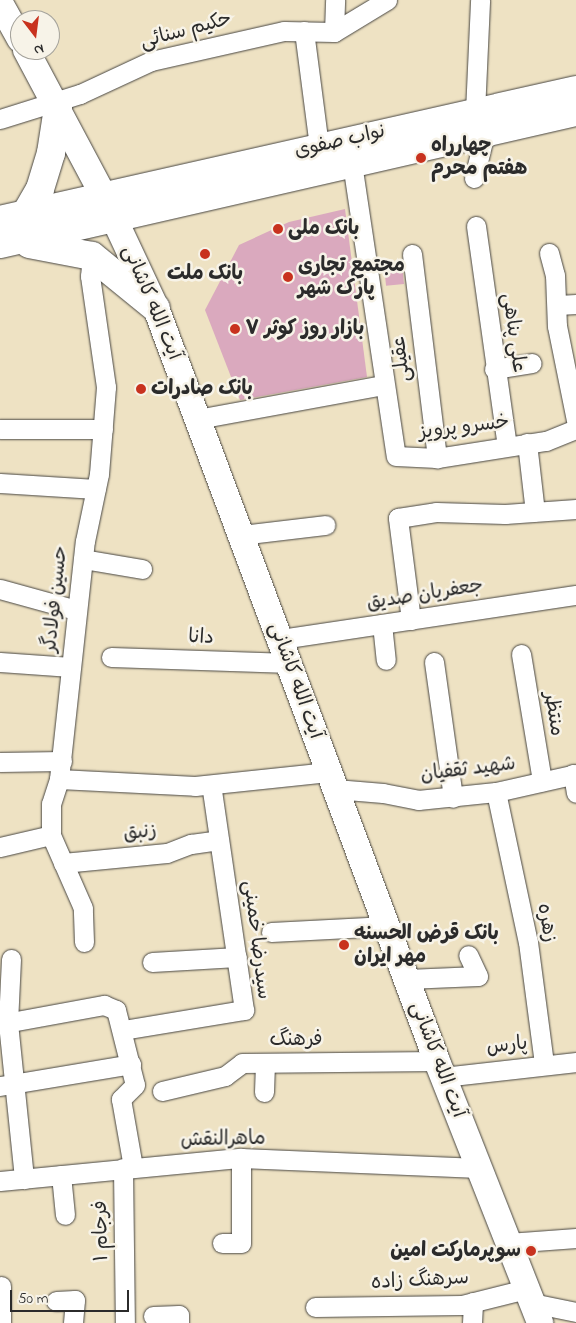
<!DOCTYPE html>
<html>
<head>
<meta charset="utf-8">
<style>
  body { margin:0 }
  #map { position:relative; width:576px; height:1323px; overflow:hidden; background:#eee2c3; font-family:"Indie Flower","Playpen Sans Arabic",sans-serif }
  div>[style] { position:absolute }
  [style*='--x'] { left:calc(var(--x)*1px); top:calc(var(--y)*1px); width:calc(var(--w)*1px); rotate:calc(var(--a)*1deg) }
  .building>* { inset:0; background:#daa9be; transform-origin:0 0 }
  .roads { filter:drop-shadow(0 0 1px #484642) drop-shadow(0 0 1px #484642) }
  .street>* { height:19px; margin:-9.5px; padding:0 9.5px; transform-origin:9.5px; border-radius:9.5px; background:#fff }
  .secondary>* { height:26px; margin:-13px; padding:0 13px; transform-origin:13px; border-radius:13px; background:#fff }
  .primary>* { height:28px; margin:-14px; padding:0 14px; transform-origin:14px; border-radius:14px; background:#fff }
  .dots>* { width:14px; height:14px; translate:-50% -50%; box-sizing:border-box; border:2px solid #f7f3e8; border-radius:50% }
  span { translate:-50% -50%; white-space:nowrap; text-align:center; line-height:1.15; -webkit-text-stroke:5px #f7f3e8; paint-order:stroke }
  .street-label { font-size:20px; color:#2b2b2b }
  .poi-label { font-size:20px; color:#2b2b2b; font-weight:700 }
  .left { translate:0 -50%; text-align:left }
  .right { translate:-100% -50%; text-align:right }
  .north { position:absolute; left:10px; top:10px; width:50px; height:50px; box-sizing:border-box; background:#f7f3e8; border:1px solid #a5a39c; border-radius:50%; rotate:165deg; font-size:14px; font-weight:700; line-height:20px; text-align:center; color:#2b2b2b }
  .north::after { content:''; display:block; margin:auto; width:18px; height:22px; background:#c8321e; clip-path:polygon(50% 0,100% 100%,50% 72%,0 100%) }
  .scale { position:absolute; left:10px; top:1290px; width:119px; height:22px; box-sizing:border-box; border:2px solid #2b2b2b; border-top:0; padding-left:6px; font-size:15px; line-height:18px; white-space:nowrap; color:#2b2b2b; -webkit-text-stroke:4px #f7f3e8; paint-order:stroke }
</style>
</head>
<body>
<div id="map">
  <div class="building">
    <div style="clip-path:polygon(345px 209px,367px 377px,240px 400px,205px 310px,239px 245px,289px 222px)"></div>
    <div style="left:402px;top:265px;width:19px;height:18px;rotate:84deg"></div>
  </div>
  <div class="roads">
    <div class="street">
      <div style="--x:304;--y:31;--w:116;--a:82.6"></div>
      <div style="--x:334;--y:32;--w:32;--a:-88"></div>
      <div style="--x:475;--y:112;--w:112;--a:-87.4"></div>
      <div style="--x:0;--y:119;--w:84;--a:-17.4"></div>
      <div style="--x:80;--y:94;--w:78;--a:-24.9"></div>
      <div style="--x:151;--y:61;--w:136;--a:-12.7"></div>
      <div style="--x:284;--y:31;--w:50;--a:1.1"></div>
      <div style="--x:334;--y:32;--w:62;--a:-31.1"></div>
      <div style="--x:352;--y:163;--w:296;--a:81.5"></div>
      <div style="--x:396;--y:456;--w:41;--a:2.8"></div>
      <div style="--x:437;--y:458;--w:110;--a:-8.9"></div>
      <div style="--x:546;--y:441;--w:32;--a:-22"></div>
      <div style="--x:474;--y:178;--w:46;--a:-76.3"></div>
      <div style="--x:476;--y:226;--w:222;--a:82"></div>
      <div style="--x:549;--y:253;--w:23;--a:75"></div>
      <div style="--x:555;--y:275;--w:51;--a:87.8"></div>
      <div style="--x:557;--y:326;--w:96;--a:78.6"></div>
      <div style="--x:412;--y:254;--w:206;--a:83"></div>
      <div style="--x:558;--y:305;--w:18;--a:-3"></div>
      <div style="--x:494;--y:369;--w:38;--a:-9"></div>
      <div style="--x:198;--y:419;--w:189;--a:-10.4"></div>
      <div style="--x:0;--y:429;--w:103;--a:0"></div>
      <div style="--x:527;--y:443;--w:69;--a:83.4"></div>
      <div style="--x:0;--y:483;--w:96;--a:3.6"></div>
      <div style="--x:241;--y:535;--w:85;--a:-6.8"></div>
      <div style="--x:83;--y:559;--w:60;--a:9.6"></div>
      <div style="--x:0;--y:589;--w:79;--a:15.4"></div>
      <div style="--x:411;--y:620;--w:103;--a:-97.3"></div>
      <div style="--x:398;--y:518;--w:38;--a:-9"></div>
      <div style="--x:436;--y:512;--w:69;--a:1.7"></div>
      <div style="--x:505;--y:514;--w:71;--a:-4"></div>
      <div style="--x:382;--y:624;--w:36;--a:84"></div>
      <div style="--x:281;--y:639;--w:298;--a:-8.5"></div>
      <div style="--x:521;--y:654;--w:129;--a:80.6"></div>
      <div style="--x:111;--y:657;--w:179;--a:1.9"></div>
      <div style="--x:0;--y:662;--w:71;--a:4"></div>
      <div style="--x:434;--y:662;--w:137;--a:82"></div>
      <div style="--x:0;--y:762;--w:62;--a:-0.9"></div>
      <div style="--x:573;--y:774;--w:19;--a:81"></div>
      <div style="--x:59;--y:779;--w:136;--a:2.9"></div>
      <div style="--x:195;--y:786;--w:134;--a:-6"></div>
      <div style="--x:335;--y:789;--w:48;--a:4.8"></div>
      <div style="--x:383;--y:793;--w:36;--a:11"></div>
      <div style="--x:418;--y:800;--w:78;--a:-5.9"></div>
      <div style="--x:496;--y:792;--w:82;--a:-12.7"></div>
      <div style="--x:496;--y:792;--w:153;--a:78"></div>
      <div style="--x:528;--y:942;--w:123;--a:82.5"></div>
      <div style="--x:0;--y:847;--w:52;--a:-13.2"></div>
      <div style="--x:63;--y:863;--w:104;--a:-5.5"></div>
      <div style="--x:167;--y:853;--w:26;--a:-21"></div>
      <div style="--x:191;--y:844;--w:28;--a:-8"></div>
      <div style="--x:271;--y:932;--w:116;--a:-3"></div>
      <div style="--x:84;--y:942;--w:34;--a:-92"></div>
      <div style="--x:83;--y:908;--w:80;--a:-113.7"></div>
      <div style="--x:51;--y:835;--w:31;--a:-90"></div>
      <div style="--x:51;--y:804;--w:26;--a:-72"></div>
      <div style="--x:59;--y:779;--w:239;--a:-83.8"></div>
      <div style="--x:85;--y:541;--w:68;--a:-78.2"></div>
      <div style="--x:99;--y:474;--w:87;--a:-85.4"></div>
      <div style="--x:106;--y:387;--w:112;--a:-98.2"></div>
      <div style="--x:90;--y:276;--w:20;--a:-84"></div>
      <div style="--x:11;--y:959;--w:64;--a:92.7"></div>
      <div style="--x:8;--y:1023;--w:157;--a:84.1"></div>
      <div style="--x:152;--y:962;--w:85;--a:-3.4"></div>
      <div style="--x:407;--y:979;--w:71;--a:-2.4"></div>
      <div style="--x:478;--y:976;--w:23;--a:-115"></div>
      <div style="--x:0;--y:1024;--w:106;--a:-10.4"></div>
      <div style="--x:104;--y:1005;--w:13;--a:23"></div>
      <div style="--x:116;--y:1010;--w:77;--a:75.8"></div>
      <div style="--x:135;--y:1085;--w:20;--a:135"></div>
      <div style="--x:121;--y:1099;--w:69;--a:80"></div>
      <div style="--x:123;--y:1030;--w:123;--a:-9.4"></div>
      <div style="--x:244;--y:1010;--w:227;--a:-98.3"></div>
      <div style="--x:443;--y:1077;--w:134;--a:-6.4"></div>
      <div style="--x:0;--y:1086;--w:133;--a:-9.5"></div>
      <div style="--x:162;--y:1091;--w:65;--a:-13.4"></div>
      <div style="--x:225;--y:1076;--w:21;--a:-37"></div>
      <div style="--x:242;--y:1063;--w:195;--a:-0.6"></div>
      <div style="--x:264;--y:1092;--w:29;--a:-88"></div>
      <div style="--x:123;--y:1168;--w:155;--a:89.3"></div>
      <div style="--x:61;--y:1175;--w:40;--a:84.3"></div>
      <div style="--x:0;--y:1181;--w:242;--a:-5.5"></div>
      <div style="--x:241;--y:1158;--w:238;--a:2.4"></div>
      <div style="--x:222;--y:1243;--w:19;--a:0"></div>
      <div style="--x:241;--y:1243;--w:85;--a:-90"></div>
      <div style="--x:508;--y:1243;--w:68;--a:-4.2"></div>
      <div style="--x:56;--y:1301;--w:19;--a:-3"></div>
      <div style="--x:75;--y:1300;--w:23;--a:95"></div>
      <div style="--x:532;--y:1303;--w:45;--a:11.6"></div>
      <div style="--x:315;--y:1307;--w:147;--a:-0.8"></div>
      <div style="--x:462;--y:1305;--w:66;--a:-14"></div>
      <div style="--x:153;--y:1316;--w:26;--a:-2"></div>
      <div style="--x:179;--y:1315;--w:8;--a:90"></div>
      <div style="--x:1;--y:1323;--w:37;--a:-90"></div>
      <div style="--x:472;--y:1323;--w:21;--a:-87"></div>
    </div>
    <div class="secondary">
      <div style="--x:0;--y:3;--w:41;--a:60.9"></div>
      <div style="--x:26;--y:50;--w:166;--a:62"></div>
      <div style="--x:104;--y:197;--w:123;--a:64.9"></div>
      <div style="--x:156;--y:308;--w:804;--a:69.54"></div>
      <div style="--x:437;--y:1061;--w:282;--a:68.5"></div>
    </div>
    <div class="primary">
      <div style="--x:25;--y:215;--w:30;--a:-60"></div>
      <div style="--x:40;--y:189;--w:38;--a:-73"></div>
      <div style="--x:51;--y:153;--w:46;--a:-81.2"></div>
      <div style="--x:0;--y:220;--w:590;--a:-12.72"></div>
      <div style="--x:0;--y:244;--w:591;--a:-12.91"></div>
      <div style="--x:29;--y:244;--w:64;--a:10.8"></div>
      <div style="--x:92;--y:256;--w:82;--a:39.1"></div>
    </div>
  </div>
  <div class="dots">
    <div style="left:421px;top:158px;background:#c8321e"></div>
    <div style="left:278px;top:229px;background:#c8321e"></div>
    <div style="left:205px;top:254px;background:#c8321e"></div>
    <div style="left:288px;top:277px;background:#c8321e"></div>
    <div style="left:235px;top:329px;background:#c8321e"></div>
    <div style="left:141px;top:389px;background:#c8321e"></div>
    <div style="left:344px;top:945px;background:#c8321e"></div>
    <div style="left:531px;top:1251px;background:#c8321e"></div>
  </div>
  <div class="street-label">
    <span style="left:186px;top:31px;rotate:-15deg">حکیم سنائی</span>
    <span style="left:340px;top:142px;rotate:-13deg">نواب صفوی</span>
    <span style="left:151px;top:303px;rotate:67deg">آیت الله کاشانی</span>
    <span style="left:513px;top:333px;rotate:82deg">علی پناهی</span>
    <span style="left:402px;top:359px;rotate:-97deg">عقیلی</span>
    <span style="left:464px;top:428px;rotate:-7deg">خسرو پرویز</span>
    <span style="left:425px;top:595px;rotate:-9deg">جعفریان صدیق</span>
    <span style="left:56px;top:599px;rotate:-84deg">حسین فولادگر</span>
    <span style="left:201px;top:638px;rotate:2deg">دانا</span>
    <span style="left:295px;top:681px;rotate:70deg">آیت الله کاشانی</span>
    <span style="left:553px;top:714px;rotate:81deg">منتظر</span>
    <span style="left:468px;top:770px;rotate:-7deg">شهید ثقفیان</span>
    <span style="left:140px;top:833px;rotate:-6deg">زنبق</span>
    <span style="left:546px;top:923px;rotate:80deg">زهره</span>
    <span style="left:256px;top:940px;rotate:83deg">سیدرضا خمینی</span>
    <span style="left:296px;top:1040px">فرهنگ</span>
    <span style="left:507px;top:1046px;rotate:-6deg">پارس</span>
    <span style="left:437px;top:1060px;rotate:69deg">آیت الله کاشانی</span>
    <span style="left:223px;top:1140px;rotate:-1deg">ماهرالنقش</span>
    <span style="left:102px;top:1231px;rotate:-91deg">فرجام ۱</span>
    <span style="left:420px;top:1281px;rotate:-3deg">سرهنگ زاده</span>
  </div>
  <div class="poi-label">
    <span class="left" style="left:431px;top:158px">چهارراه<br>هفتم محرم</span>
    <span class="left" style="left:288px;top:229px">بانک ملی</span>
    <span class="left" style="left:298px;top:278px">مجتمع تجاری<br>پارک شهر</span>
    <span style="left:205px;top:274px">بانک ملت</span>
    <span class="left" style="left:245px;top:329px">بازار روز کوثر ۷</span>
    <span class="left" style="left:151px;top:389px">بانک صادرات</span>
    <span class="left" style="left:354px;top:946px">بانک قرض الحسنه<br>مهر ایران</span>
    <span class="right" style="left:521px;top:1251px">سوپرمارکت امین</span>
  </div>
  <div class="north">N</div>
  <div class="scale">50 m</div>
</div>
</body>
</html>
